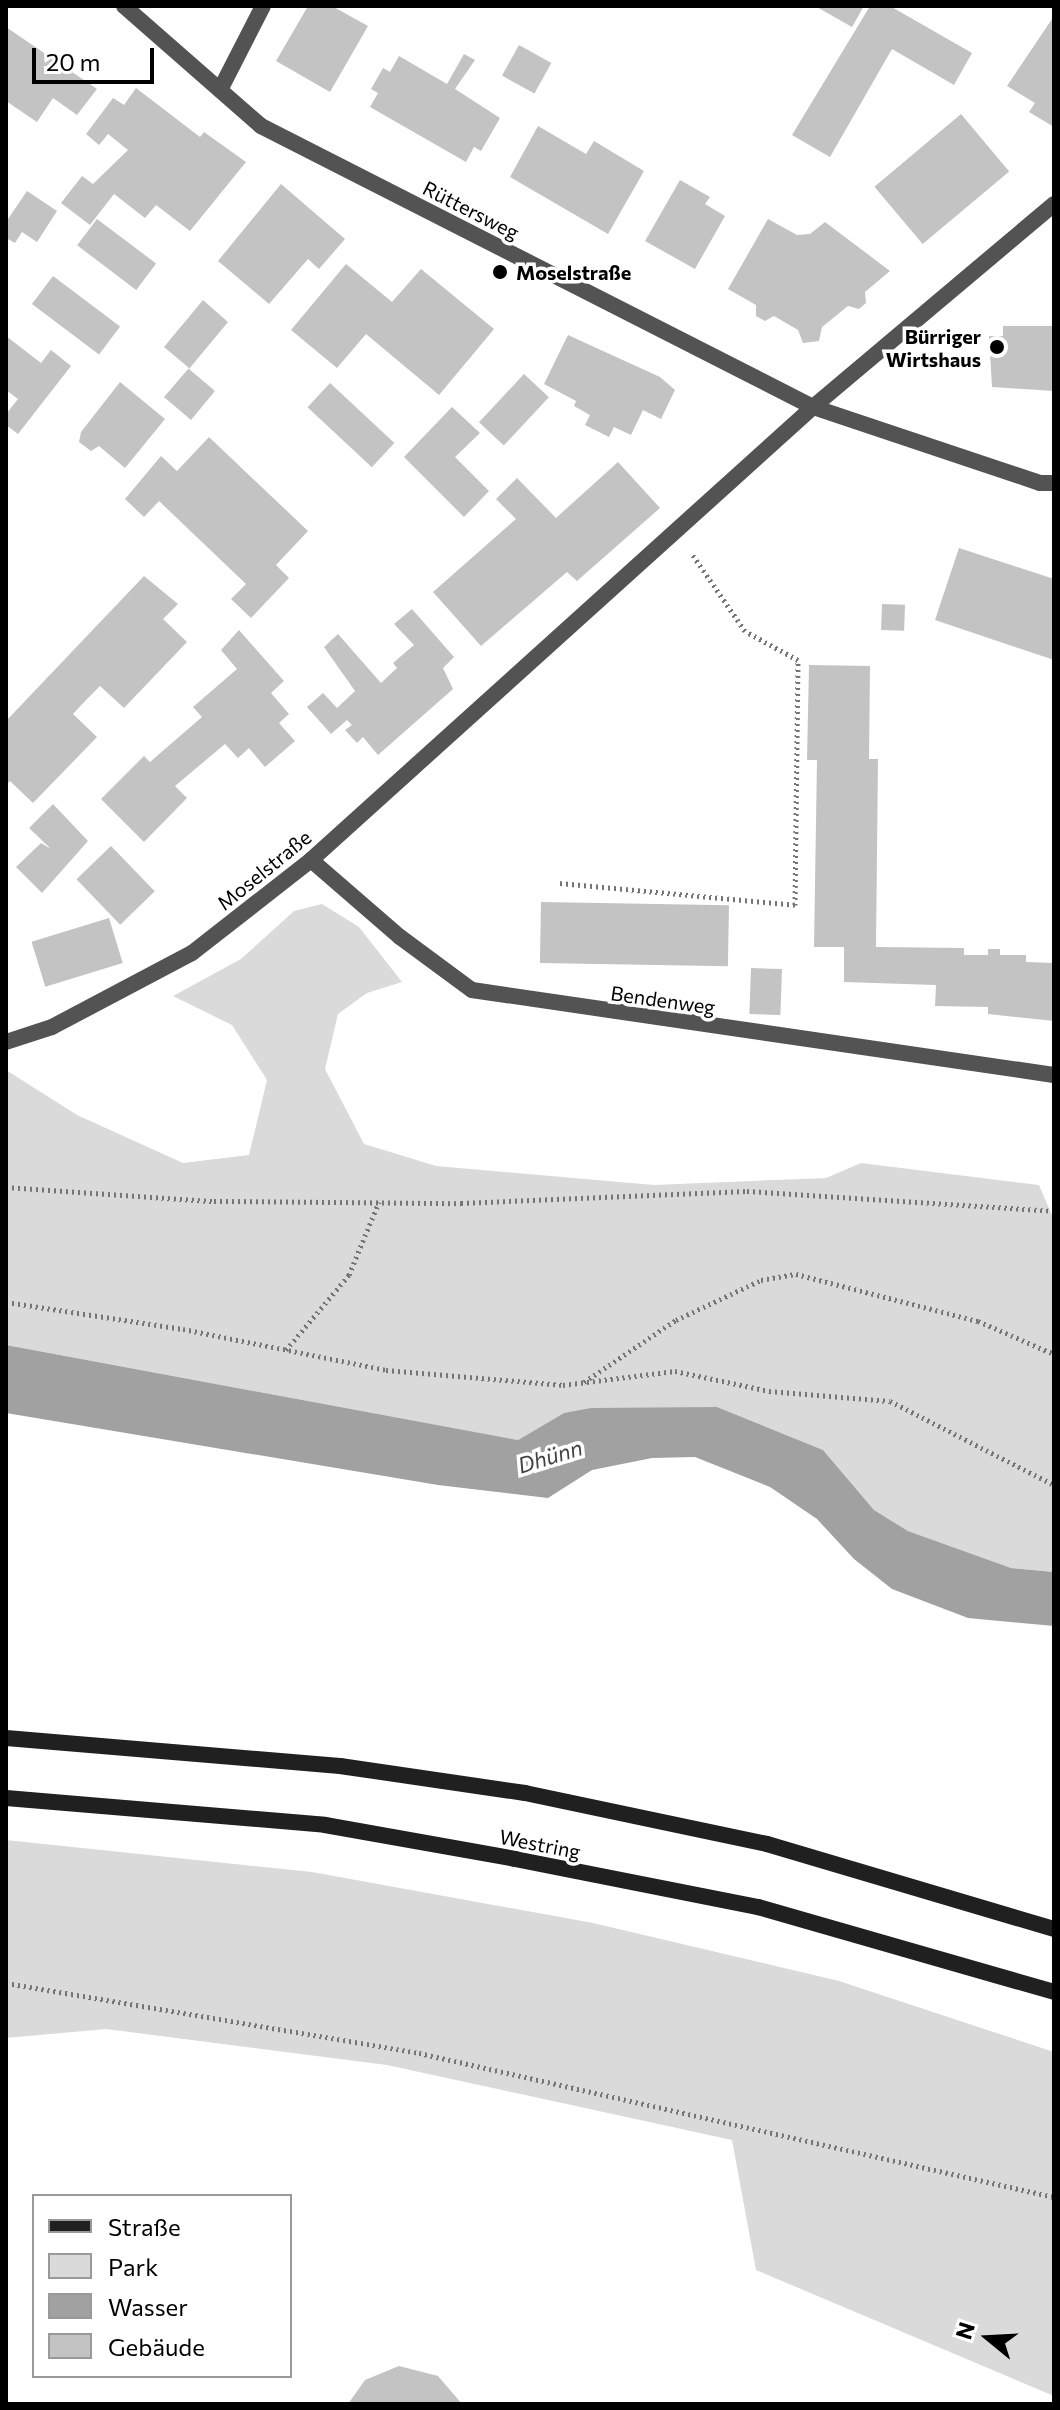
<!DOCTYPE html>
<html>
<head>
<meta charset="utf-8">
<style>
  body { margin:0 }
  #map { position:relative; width:1060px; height:2410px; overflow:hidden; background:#fff; font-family:Commissioner,sans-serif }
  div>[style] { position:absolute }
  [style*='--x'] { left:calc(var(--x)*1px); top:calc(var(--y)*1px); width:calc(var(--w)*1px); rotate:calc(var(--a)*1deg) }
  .green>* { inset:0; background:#dadada }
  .water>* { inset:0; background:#a1a1a1 }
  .building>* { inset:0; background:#c3c3c3; transform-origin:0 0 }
  .path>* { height:5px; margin-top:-2.5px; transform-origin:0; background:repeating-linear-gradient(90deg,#757575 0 2px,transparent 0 6px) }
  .lane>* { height:16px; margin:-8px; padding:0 8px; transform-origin:8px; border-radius:8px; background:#535353 }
  .street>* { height:16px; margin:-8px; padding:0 8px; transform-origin:8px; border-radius:8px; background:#535353 }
  .secondary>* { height:16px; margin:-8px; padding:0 8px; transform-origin:8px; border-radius:8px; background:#202020 }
  .dots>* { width:22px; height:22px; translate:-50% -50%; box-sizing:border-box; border:4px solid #fff; border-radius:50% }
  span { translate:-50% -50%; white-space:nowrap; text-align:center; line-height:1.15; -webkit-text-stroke:7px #fff; paint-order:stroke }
  .street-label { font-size:20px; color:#000 }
  .poi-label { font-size:20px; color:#000; font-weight:700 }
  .left { translate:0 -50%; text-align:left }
  .right { translate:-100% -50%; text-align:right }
  .water-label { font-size:22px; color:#424242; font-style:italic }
  .frame { position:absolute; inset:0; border:8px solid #000; pointer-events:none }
  .legend { position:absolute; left:32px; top:2194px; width:260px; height:184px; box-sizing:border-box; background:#fff; border:2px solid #999; margin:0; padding:10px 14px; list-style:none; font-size:24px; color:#000 }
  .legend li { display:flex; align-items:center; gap:16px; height:40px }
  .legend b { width:40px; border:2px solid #999 }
  .north { position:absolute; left:948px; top:2298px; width:80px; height:80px; -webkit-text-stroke:6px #fff; paint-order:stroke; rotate:288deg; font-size:22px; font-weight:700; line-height:32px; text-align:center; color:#000 }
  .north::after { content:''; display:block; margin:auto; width:28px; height:36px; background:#000; clip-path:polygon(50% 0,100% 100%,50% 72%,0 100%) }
  .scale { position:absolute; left:32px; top:48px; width:122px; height:36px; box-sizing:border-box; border:4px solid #000; border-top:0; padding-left:10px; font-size:24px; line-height:28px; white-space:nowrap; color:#000; -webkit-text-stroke:6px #fff; paint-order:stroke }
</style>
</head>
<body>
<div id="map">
  <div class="green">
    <div style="clip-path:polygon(322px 904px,359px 927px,402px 982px,367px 993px,338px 1014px,325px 1069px,364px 1144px,436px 1166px,654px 1185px,826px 1178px,861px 1163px,1039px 1185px,1054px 1220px,1054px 1572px,1011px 1568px,908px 1531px,874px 1510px,823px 1450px,717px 1407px,564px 1413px,518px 1440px,6px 1345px,6px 1070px,77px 1115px,183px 1163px,249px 1155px,267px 1080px,232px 1025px,173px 996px,241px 959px,294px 911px)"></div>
    <div style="clip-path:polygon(6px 1840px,312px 1872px,593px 1923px,839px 1981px,1054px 2052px,1054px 2396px,756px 2270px,732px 2140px,387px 2065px,106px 2029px,6px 2038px)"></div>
  </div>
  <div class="water">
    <div style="clip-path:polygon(6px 1345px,518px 1440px,564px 1413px,591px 1408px,717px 1407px,823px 1450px,874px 1510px,908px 1531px,1011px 1568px,1054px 1572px,1054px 1626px,968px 1618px,892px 1589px,854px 1559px,817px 1519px,770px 1487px,695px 1457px,652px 1458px,592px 1470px,548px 1498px,438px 1485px,6px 1413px)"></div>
  </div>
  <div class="building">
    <div style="clip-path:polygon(308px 6px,332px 6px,368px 26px,330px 92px,276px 61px)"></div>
    <div style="clip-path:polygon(815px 6px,864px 6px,852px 27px)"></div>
    <div style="clip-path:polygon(870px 6px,890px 6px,972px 53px,954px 85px,892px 49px,830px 157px,792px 135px)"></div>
    <div style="clip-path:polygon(1054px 16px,1054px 127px,1029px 112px,1035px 103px,1007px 86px)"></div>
    <div style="clip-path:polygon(6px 27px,97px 89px,77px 115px,53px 98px,37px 122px,6px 101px)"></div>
    <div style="left:519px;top:45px;width:37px;height:35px;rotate:29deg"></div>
    <div style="clip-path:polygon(464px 54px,475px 60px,455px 89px,500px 118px,481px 151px,474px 147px,466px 162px,370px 107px,378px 93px,371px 89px,383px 68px,390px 72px,399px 56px,447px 84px)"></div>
    <div style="clip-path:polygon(136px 88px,200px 137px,204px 132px,246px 162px,190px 231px,156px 205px,145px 218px,114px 194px,90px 225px,61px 203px,82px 176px,93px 184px,128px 150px,108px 134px,99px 145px,86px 134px,113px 98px,124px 105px)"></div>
    <div style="left:961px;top:114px;width:75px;height:113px;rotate:50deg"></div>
    <div style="clip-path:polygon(538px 126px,586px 154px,594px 141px,644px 171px,608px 234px,510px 177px)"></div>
    <div style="clip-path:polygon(680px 180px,710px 197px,705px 204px,725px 216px,695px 269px,645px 241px)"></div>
    <div style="clip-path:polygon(281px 184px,345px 239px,319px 269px,308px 259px,269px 304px,218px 261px)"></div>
    <div style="clip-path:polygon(27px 191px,57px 211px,37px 242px,22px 232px,15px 243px,6px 238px,6px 222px)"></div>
    <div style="left:97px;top:219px;width:74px;height:33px;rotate:37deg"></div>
    <div style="clip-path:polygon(768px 219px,797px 235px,810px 234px,825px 222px,890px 271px,865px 292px,866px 303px,859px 309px,848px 306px,822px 327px,819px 341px,803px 343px,798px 330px,774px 316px,765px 321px,756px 316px,756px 305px,728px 289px)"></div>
    <div style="clip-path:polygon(346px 264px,392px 302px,421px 269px,494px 329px,439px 395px,366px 334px,337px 368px,291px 330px)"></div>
    <div style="left:53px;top:276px;width:84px;height:35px;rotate:37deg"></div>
    <div style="clip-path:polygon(203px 300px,228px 322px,189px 369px,215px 391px,191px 420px,164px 397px,189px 368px,164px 347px)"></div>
    <div style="clip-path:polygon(1003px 326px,1054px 326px,1054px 391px,992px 387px,989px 336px,1003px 336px)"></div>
    <div style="clip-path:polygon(568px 335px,660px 377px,675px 390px,661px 419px,643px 410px,631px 435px,614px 427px,609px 437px,585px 425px,590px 415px,574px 406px,576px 401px,544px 384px)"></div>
    <div style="clip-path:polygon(6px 336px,41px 363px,51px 350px,71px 366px,18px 434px,6px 425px,6px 414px,18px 399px,6px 390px)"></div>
    <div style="left:524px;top:374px;width:34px;height:66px;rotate:43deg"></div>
    <div style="clip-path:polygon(120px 382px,165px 419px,125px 468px,99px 446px,91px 451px,79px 442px,81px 432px)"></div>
    <div style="left:330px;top:383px;width:88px;height:33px;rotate:43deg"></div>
    <div style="clip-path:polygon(452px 407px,480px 433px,455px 457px,489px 491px,464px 517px,404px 457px)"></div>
    <div style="clip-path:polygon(209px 437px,308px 531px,276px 565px,289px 578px,251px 618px,231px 599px,246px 584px,159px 501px,144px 517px,125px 499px,161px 456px,177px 471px)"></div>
    <div style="clip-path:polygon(618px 462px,660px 508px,577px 581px,567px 572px,481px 646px,433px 592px,516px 519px,496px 499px,517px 478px,556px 518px)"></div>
    <div style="clip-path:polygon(959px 548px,1054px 579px,1054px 660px,935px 620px)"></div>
    <div style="clip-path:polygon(144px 576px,178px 604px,163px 619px,187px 642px,124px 708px,100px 686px,86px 700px,73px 714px,97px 737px,33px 803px,10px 781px,6px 785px,6px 721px)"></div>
    <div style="left:882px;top:604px;width:23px;height:26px;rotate:2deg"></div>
    <div style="clip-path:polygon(412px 609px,454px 657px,443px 668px,453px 689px,378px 755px,363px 737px,357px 743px,345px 730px,352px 725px,347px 720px,331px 734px,307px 707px,323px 693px,337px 708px,355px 691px,324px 647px,338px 634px,381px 683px,397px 668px,393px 663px,414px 645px,394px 624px)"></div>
    <div style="clip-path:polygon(239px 630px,284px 681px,271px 693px,289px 714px,279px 723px,295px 741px,265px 767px,249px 748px,238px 758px,225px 744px,175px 786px,187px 798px,144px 842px,101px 799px,144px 756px,150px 762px,202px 717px,193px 707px,237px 669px,221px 650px)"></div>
    <div style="clip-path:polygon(809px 665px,870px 666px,869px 759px,878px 759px,876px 947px,964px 948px,964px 955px,988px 955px,988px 949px,1000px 949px,1000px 955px,1026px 955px,1026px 962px,1054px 963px,1054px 1021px,988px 1014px,988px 1007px,935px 1006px,936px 985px,844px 982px,844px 947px,814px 947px,817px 760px,807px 760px)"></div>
    <div style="clip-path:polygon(53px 804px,88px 841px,42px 893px,16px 867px,41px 843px,51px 849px,29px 828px)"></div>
    <div style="left:111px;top:846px;width:63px;height:48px;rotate:46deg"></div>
    <div style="left:541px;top:902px;width:188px;height:61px;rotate:1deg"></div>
    <div style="left:109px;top:918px;width:47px;height:81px;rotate:73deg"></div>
    <div style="left:751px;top:968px;width:31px;height:46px;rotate:2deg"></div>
    <div style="clip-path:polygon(399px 2366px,438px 2376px,462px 2404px,348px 2404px,365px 2380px)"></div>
  </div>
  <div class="path">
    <div style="--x:560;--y:883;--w:236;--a:5.3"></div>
    <div style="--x:795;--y:905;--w:245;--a:-89.3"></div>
    <div style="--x:798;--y:660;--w:60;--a:-151.3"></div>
    <div style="--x:745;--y:631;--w:93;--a:-124.5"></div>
    <div style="--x:6;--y:1187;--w:208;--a:3.9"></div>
    <div style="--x:214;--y:1201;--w:247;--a:0.5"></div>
    <div style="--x:461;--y:1203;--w:286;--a:-2.4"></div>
    <div style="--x:747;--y:1191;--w:308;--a:3.7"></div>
    <div style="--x:6;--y:1302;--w:179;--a:8.7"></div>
    <div style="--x:183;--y:1329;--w:207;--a:11.4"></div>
    <div style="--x:386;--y:1370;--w:178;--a:4.8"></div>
    <div style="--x:563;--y:1385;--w:113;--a:-7.1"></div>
    <div style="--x:675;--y:1371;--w:96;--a:12"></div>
    <div style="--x:769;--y:1391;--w:121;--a:4.7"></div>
    <div style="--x:890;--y:1401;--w:184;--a:27.1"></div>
    <div style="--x:286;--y:1350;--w:98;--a:-50"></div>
    <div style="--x:349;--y:1275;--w:79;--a:-67.7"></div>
    <div style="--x:584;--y:1382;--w:111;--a:-34"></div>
    <div style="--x:676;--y:1320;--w:94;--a:-25.2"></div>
    <div style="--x:761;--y:1280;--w:36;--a:-10"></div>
    <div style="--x:796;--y:1274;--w:188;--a:14.5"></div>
    <div style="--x:978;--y:1321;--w:83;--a:23.5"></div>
    <div style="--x:6;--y:1983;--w:419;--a:9.6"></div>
    <div style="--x:419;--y:2053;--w:651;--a:12.78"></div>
  </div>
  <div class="lane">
    <div style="--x:220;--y:90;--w:94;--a:-62.9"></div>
  </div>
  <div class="street">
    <div style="--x:124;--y:6;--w:182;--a:41.2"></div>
    <div style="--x:261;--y:126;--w:619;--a:26.98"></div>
    <div style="--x:813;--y:407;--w:239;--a:18.5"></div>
    <div style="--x:1040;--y:483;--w:14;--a:0"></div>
    <div style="--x:311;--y:860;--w:118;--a:40.9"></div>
    <div style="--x:400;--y:937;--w:89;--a:36.4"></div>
    <div style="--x:472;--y:990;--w:588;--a:8.31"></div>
    <div style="--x:6;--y:1042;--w:48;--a:-18.1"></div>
    <div style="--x:52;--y:1027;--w:158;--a:-27.9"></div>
    <div style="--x:192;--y:953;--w:151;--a:-38"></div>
    <div style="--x:311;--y:860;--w:676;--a:-42.06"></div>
    <div style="--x:813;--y:407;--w:315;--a:-40.1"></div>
  </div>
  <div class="secondary">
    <div style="--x:6;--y:1738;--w:335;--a:4.8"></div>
    <div style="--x:340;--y:1766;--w:187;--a:8.3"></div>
    <div style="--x:525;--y:1793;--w:247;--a:11.9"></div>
    <div style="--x:767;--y:1844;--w:299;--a:16.5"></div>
    <div style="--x:6;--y:1798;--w:320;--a:4.8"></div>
    <div style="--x:325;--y:1825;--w:193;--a:10.1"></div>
    <div style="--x:515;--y:1859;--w:248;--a:11.2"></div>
    <div style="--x:758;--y:1907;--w:308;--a:16"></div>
  </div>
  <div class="dots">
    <div style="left:500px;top:272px;background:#000"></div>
    <div style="left:997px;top:347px;background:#000"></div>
  </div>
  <div class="street-label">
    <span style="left:471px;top:210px;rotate:27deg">Rüttersweg</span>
    <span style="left:264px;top:870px;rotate:-39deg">Moselstraße</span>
    <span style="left:663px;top:1000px;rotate:8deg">Bendenweg</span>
    <span style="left:540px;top:1844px;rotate:11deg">Westring</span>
  </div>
  <div class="poi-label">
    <span class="left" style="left:516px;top:272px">Moselstraße</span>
    <span class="right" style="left:981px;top:348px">Bürriger<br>Wirtshaus</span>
  </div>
  <div class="water-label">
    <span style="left:550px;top:1456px;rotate:-17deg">Dhünn</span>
  </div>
  <div class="frame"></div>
  <ul class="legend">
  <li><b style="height:10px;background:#202020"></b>Straße</li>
  <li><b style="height:22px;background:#dadada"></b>Park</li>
  <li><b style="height:22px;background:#a1a1a1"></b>Wasser</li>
  <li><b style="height:22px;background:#c3c3c3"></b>Gebäude</li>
  </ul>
  <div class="north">N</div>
  <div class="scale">20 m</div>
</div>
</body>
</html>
